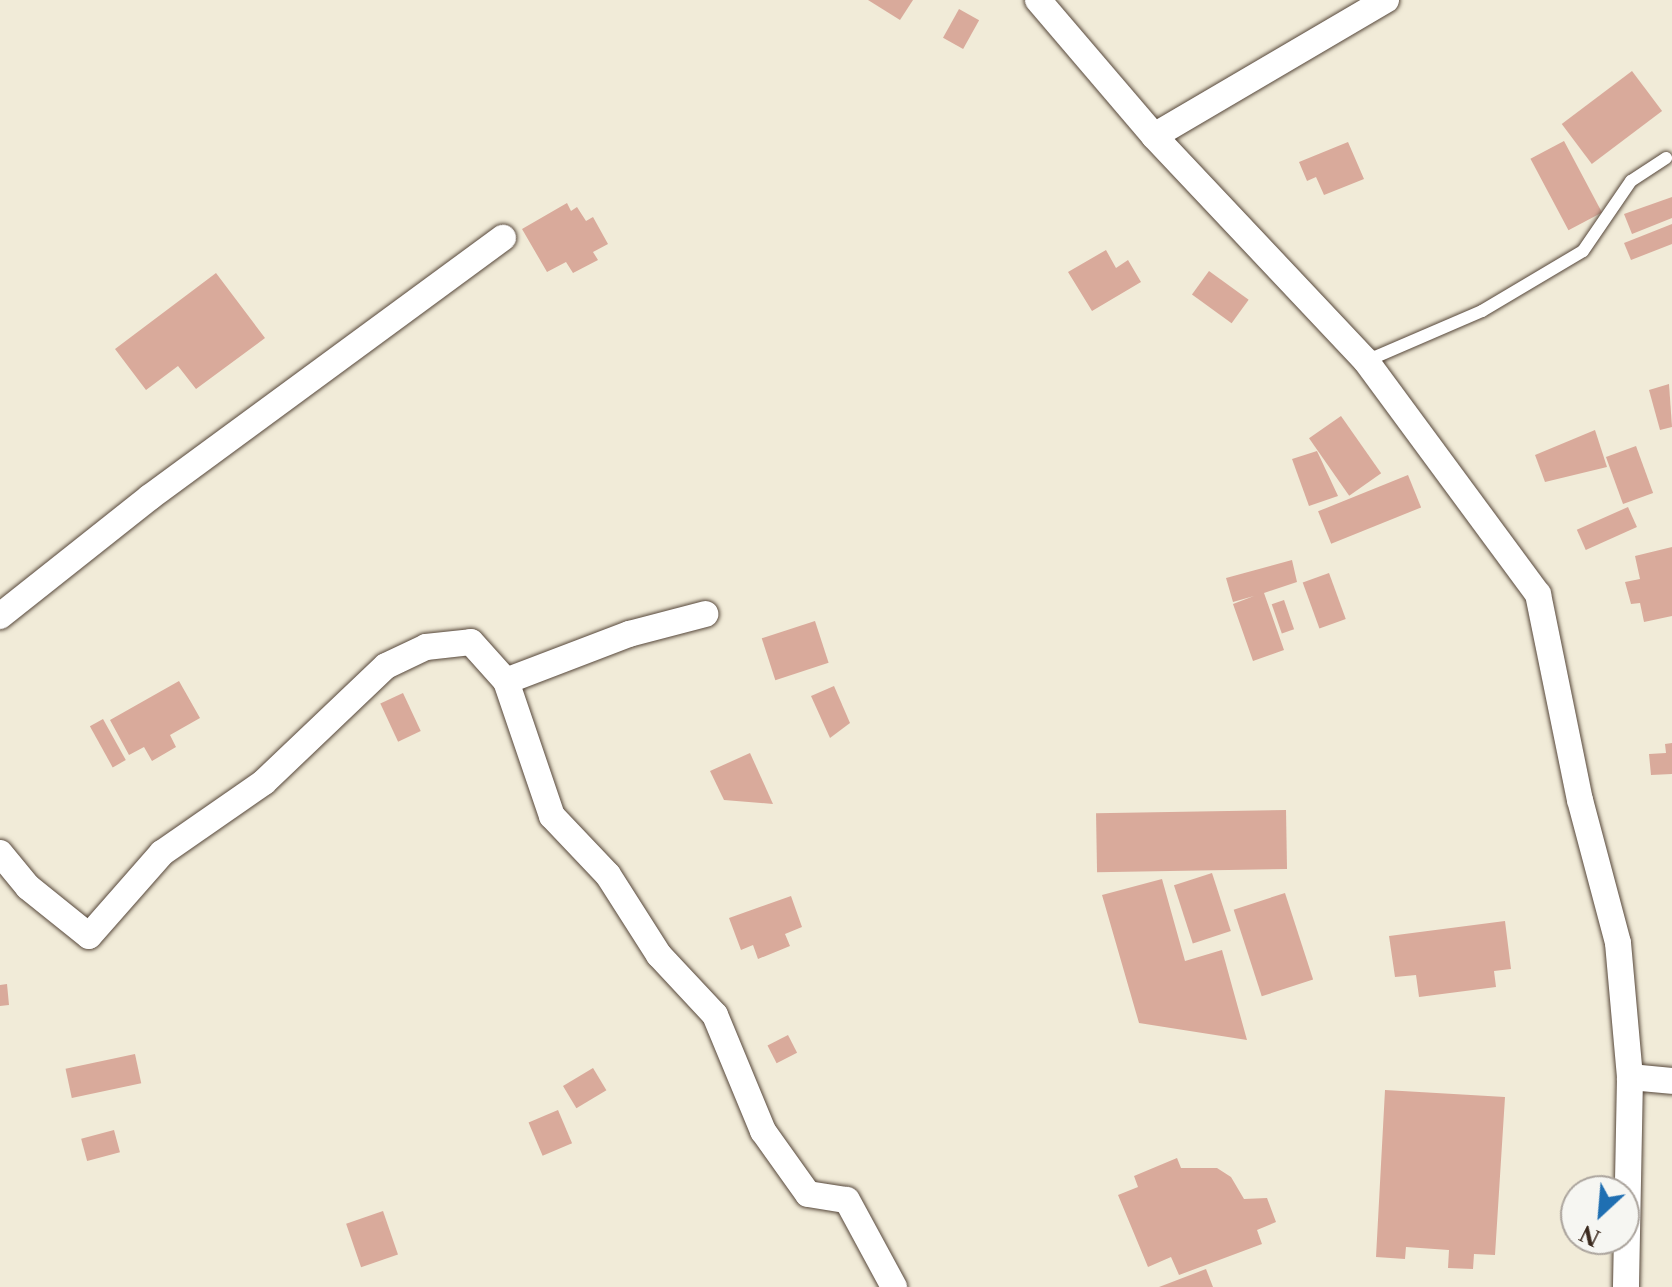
<!DOCTYPE html>
<html>
<head>
<meta charset="utf-8">
<style>
  body { margin:0 }
  #map { position:relative; width:1672px; height:1287px; overflow:hidden; background:#f1ebd8; font-family:"Libre Caslon Text",serif }
  div>[style] { position:absolute }
  [style*='--x'] { left:calc(var(--x)*1px); top:calc(var(--y)*1px); width:calc(var(--w)*1px); rotate:calc(var(--a)*1deg) }
  .building>* { inset:0; background:#d9aa9b; transform-origin:0 0 }
  .roads { filter:drop-shadow(0 0 2px #56473a) drop-shadow(0 0 2px #56473a) }
  .service>* { height:12px; margin:-6px; padding:0 6px; transform-origin:6px; border-radius:6px; background:#fff }
  .minor>* { height:26px; margin:-13px; padding:0 13px; transform-origin:13px; border-radius:13px; background:#fff }
  span { translate:-50% -50%; white-space:nowrap; text-align:center; line-height:1.15; -webkit-text-stroke:6px #f6f6f2; paint-order:stroke }
  .north { position:absolute; left:1560px; top:1175px; width:80px; height:80px; box-sizing:border-box; background:#f6f6f2; border:2px solid #aba49d; border-radius:50%; rotate:206deg; font-size:22px; font-weight:700; line-height:32px; text-align:center; color:#3b2a1e }
  .north::after { content:''; display:block; margin:auto; width:28px; height:36px; background:#1f6fb2; clip-path:polygon(50% 0,100% 100%,50% 72%,0 100%) }
</style>
</head>
<body>
<div id="map">
  <div class="building">
    <div style="clip-path:polygon(868px 0,913px 0,900px 20px)"></div>
    <div style="left:959px;top:9px;width:23px;height:33px;rotate:29deg"></div>
    <div style="left:1632px;top:71px;width:50px;height:88px;rotate:53deg"></div>
    <div style="left:1564px;top:141px;width:81px;height:38px;rotate:62deg"></div>
    <div style="clip-path:polygon(1348px 142px,1364px 179px,1324px 195px,1316px 177px,1307px 181px,1299px 162px)"></div>
    <div style="clip-path:polygon(1672px 197px,1672px 218px,1632px 234px,1624px 214px)"></div>
    <div style="clip-path:polygon(567px 203px,571px 211px,577px 207px,586px 221px,593px 217px,608px 244px,593px 252px,598px 260px,573px 273px,566px 262px,547px 272px,522px 229px)"></div>
    <div style="clip-path:polygon(1672px 224px,1672px 244px,1631px 260px,1624px 243px)"></div>
    <div style="clip-path:polygon(1106px 250px,1116px 268px,1128px 260px,1141px 282px,1092px 311px,1068px 272px)"></div>
    <div style="left:1209px;top:271px;width:49px;height:29px;rotate:36deg"></div>
    <div style="clip-path:polygon(216px 273px,265px 338px,196px 389px,178px 366px,146px 390px,115px 349px)"></div>
    <div style="clip-path:polygon(1669px 384px,1672px 427px,1660px 430px,1649px 390px)"></div>
    <div style="left:1341px;top:416px;width:70px;height:39px;rotate:55deg"></div>
    <div style="clip-path:polygon(1595px 430px,1607px 467px,1545px 482px,1535px 455px)"></div>
    <div style="left:1636px;top:446px;width:50px;height:32px;rotate:70deg"></div>
    <div style="clip-path:polygon(1317px 451px,1338px 496px,1309px 506px,1292px 459px)"></div>
    <div style="left:1408px;top:475px;width:35px;height:97px;rotate:68deg"></div>
    <div style="left:1628px;top:507px;width:22px;height:56px;rotate:66deg"></div>
    <div style="clip-path:polygon(1672px 547px,1672px 616px,1644px 622px,1640px 603px,1631px 604px,1625px 582px,1640px 579px,1635px 556px)"></div>
    <div style="clip-path:polygon(1292px 560px,1297px 582px,1264px 593px,1284px 650px,1253px 661px,1233px 604px,1254px 596px,1233px 602px,1226px 578px)"></div>
    <div style="left:1329px;top:573px;width:49px;height:28px;rotate:70deg"></div>
    <div style="left:1284px;top:600px;width:31px;height:13px;rotate:71deg"></div>
    <div style="left:815px;top:621px;width:44px;height:56px;rotate:72deg"></div>
    <div style="clip-path:polygon(179px 681px,200px 718px,170px 735px,176px 747px,152px 761px,144px 747px,129px 755px,110px 720px)"></div>
    <div style="clip-path:polygon(834px 686px,850px 723px,830px 738px,811px 696px)"></div>
    <div style="left:403px;top:693px;width:42px;height:25px;rotate:65deg"></div>
    <div style="left:103px;top:719px;width:47px;height:15px;rotate:61deg"></div>
    <div style="clip-path:polygon(1672px 743px,1672px 774px,1651px 775px,1649px 754px,1666px 753px,1665px 744px)"></div>
    <div style="clip-path:polygon(750px 753px,773px 804px,724px 800px,710px 771px)"></div>
    <div style="left:1286px;top:810px;width:59px;height:190px;rotate:89deg"></div>
    <div style="left:1212px;top:873px;width:61px;height:40px;rotate:72deg"></div>
    <div style="clip-path:polygon(1162px 879px,1185px 961px,1222px 950px,1247px 1040px,1139px 1023px,1102px 895px)"></div>
    <div style="left:1285px;top:893px;width:91px;height:54px;rotate:72deg"></div>
    <div style="clip-path:polygon(791px 896px,802px 927px,785px 934px,790px 946px,758px 959px,753px 945px,741px 950px,729px 918px)"></div>
    <div style="clip-path:polygon(1505px 921px,1511px 969px,1494px 971px,1496px 987px,1419px 997px,1416px 975px,1395px 977px,1389px 936px)"></div>
    <div style="clip-path:polygon(7px 984px,9px 1005px,0 1006px,0 985px)"></div>
    <div style="left:788px;top:1035px;width:20px;height:23px;rotate:63deg"></div>
    <div style="left:135px;top:1054px;width:30px;height:71px;rotate:78deg"></div>
    <div style="left:593px;top:1068px;width:26px;height:35px;rotate:59deg"></div>
    <div style="clip-path:polygon(1385px 1090px,1505px 1097px,1495px 1255px,1474px 1254px,1473px 1269px,1448px 1268px,1449px 1250px,1406px 1247px,1405px 1259px,1376px 1257px)"></div>
    <div style="left:558px;top:1110px;width:36px;height:32px;rotate:67deg"></div>
    <div style="left:114px;top:1130px;width:23px;height:34px;rotate:75deg"></div>
    <div style="clip-path:polygon(1177px 1158px,1181px 1168px,1217px 1168px,1231px 1177px,1244px 1199px,1267px 1198px,1276px 1222px,1257px 1230px,1262px 1244px,1179px 1275px,1171px 1257px,1148px 1267px,1118px 1195px,1138px 1187px,1134px 1176px)"></div>
    <div style="left:383px;top:1211px;width:46px;height:39px;rotate:71deg"></div>
    <div style="clip-path:polygon(1206px 1269px,1213px 1287px,1159px 1287px)"></div>
  </div>
  <div class="roads">
    <div class="service">
      <div style="--x:1366;--y:361;--w:126;--a:-23.3"></div>
      <div style="--x:1482;--y:311;--w:117;--a:-30.7"></div>
      <div style="--x:1583;--y:251;--w:85;--a:-55.6"></div>
      <div style="--x:1631;--y:181;--w:42;--a:-33.3"></div>
    </div>
    <div class="minor">
      <div style="--x:1038;--y:0;--w:179;--a:49.5"></div>
      <div style="--x:1154;--y:136;--w:309;--a:46.7"></div>
      <div style="--x:1366;--y:361;--w:290;--a:53.6"></div>
      <div style="--x:1538;--y:594;--w:210;--a:78.5"></div>
      <div style="--x:1580;--y:800;--w:148;--a:75.1"></div>
      <div style="--x:1618;--y:943;--w:135;--a:84.9"></div>
      <div style="--x:1630;--y:1077;--w:210;--a:91.1"></div>
      <div style="--x:1154;--y:136;--w:269;--a:-30.4"></div>
      <div style="--x:0;--y:616;--w:191;--a:-38.4"></div>
      <div style="--x:150;--y:497;--w:438;--a:-36.3"></div>
      <div style="--x:506;--y:681;--w:143;--a:71.2"></div>
      <div style="--x:552;--y:816;--w:81;--a:46.5"></div>
      <div style="--x:608;--y:875;--w:95;--a:57.5"></div>
      <div style="--x:659;--y:955;--w:82;--a:47"></div>
      <div style="--x:715;--y:1015;--w:126;--a:67.5"></div>
      <div style="--x:763;--y:1131;--w:77;--a:54.5"></div>
      <div style="--x:808;--y:1194;--w:39;--a:9"></div>
      <div style="--x:847;--y:1200;--w:99;--a:61.6"></div>
      <div style="--x:0;--y:853;--w:44;--a:50.5"></div>
      <div style="--x:28;--y:887;--w:78;--a:38.8"></div>
      <div style="--x:89;--y:936;--w:111;--a:-48.7"></div>
      <div style="--x:162;--y:853;--w:124;--a:-34.8"></div>
      <div style="--x:264;--y:782;--w:168;--a:-43.6"></div>
      <div style="--x:386;--y:666;--w:44;--a:-25.4"></div>
      <div style="--x:426;--y:647;--w:45;--a:-6.3"></div>
      <div style="--x:471;--y:642;--w:52;--a:48.1"></div>
      <div style="--x:506;--y:681;--w:132;--a:-20.9"></div>
      <div style="--x:629;--y:634;--w:79;--a:-14.7"></div>
      <div style="--x:1630;--y:1077;--w:42;--a:5.4"></div>
    </div>
  </div>
  <div class="north">N</div>
</div>
</body>
</html>
